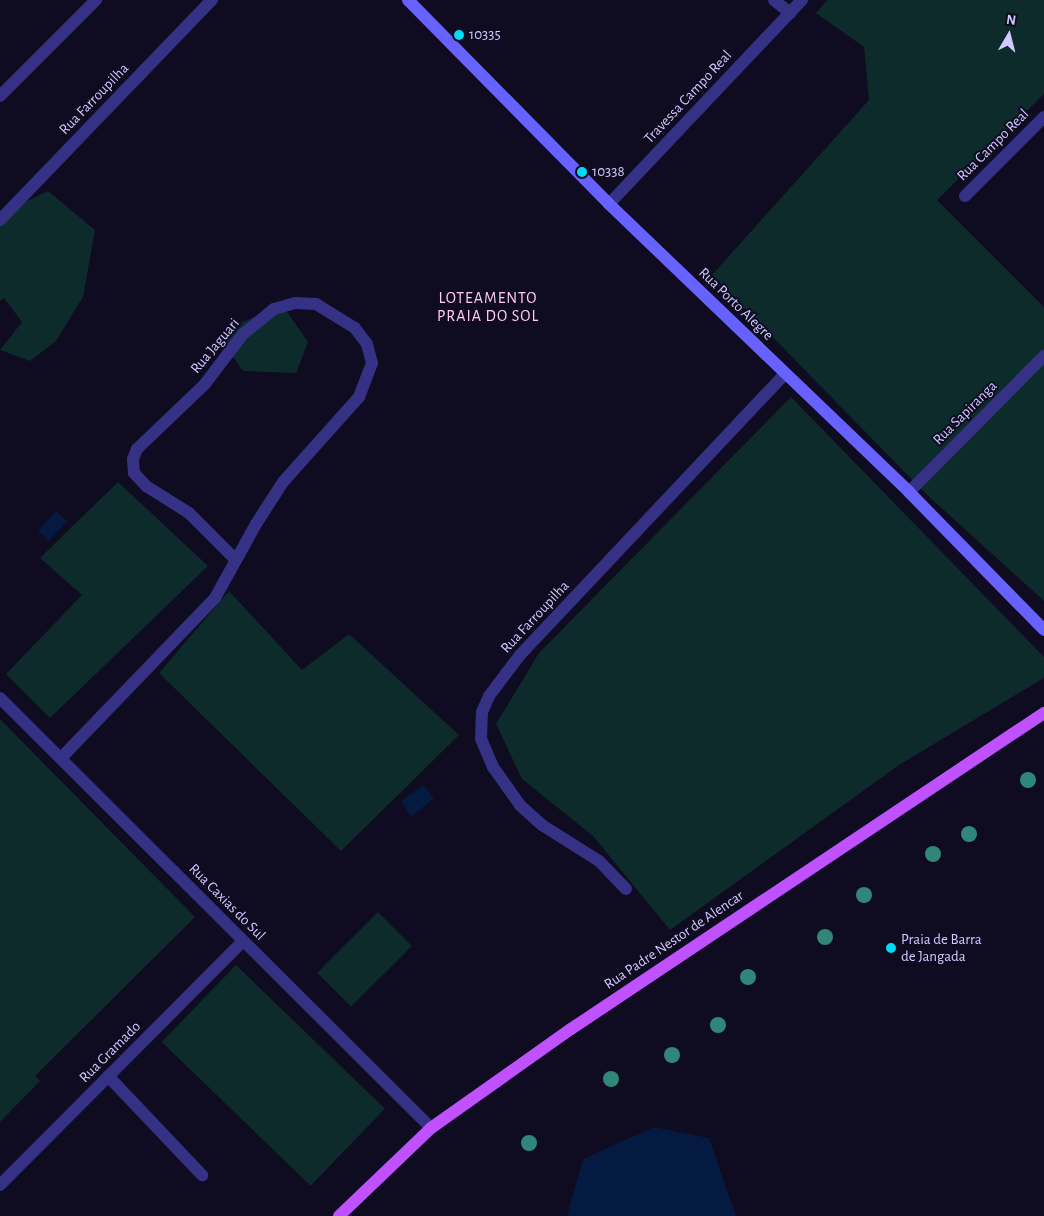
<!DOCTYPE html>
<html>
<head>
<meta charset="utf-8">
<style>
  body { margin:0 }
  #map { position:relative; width:1044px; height:1216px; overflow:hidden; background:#0f0b21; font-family:"Alegreya Sans",sans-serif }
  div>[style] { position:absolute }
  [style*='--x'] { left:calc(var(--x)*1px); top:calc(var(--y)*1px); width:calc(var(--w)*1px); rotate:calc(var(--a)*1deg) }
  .green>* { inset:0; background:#0d2b2a; transform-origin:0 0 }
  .water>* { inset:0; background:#051a40; transform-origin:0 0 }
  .lane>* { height:12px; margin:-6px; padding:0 6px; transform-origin:6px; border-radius:6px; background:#353184 }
  .street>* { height:12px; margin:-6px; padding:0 6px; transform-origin:6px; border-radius:6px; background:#353184 }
  .secondary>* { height:12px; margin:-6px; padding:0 6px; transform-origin:6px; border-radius:6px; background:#6761ff }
  .primary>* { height:12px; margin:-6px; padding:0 6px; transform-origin:6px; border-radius:6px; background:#bf51ff }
  .trees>* { width:16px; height:16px; margin:-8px; border-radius:50%; background:#31867a }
  .dots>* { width:14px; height:14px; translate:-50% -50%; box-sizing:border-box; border:2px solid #0f0b21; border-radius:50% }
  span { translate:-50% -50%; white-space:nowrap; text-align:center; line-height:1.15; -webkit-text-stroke:4px #0f0b21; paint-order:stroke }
  .poi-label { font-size:15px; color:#d1caff }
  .left { translate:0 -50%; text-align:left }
  .street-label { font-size:15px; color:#d1caff }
  .neighbourhood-label { font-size:16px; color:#ffccec; letter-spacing:1px }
  .north { position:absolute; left:984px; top:10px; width:50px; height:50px; -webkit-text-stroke:4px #0f0b21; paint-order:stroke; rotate:8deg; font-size:14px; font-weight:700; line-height:20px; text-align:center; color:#d1caff }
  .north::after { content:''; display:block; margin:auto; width:18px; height:22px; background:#d1caff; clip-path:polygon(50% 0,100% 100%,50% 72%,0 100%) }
</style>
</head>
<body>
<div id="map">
  <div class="green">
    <div style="clip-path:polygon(827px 0,1044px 0,1044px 94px,937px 200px,1044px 307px,1044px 601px,926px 494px,712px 275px,869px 100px,864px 47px,816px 13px)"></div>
    <div style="clip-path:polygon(48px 191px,95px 230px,83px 297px,56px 341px,30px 361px,0 350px,22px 322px,4px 298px,0 301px,0 214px)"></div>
    <div style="clip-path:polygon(283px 306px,308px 342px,296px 373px,243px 371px,223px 343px,230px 327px)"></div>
    <div style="clip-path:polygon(791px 397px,1044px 657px,1044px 678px,899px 765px,670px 930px,593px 836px,522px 779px,496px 724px,539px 653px)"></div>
    <div style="clip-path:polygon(118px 482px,208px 566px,50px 718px,6px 674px,82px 595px,40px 558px)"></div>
    <div style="clip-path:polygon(229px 591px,302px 670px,349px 634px,459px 735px,341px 851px,159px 673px)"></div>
    <div style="clip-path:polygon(0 719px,195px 917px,35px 1076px,40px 1081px,0 1122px)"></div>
    <div style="left:378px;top:912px;width:48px;height:86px;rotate:45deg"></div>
    <div style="left:236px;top:965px;width:207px;height:107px;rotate:44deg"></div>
  </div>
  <div class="water">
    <div style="left:56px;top:511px;width:15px;height:27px;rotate:42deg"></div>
    <div style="clip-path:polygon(423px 785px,434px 798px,411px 817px,401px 801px)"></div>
    <div style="clip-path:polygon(654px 1127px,709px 1138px,736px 1216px,567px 1216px,583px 1159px)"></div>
  </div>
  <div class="lane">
    <div style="--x:108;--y:1076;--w:137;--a:46.5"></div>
  </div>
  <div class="street">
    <div style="--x:774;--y:0;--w:21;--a:39"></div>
    <div style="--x:0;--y:96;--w:136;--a:-45"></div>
    <div style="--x:965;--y:196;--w:112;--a:-45"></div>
    <div style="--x:609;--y:204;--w:281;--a:-46.6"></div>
    <div style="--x:0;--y:220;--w:306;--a:-46.1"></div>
    <div style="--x:909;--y:492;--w:192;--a:-45.2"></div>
    <div style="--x:0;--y:698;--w:609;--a:44.93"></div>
    <div style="--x:61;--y:758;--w:222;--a:-46.1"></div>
    <div style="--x:215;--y:598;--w:85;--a:-61"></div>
    <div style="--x:256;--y:524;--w:50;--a:-57.3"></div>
    <div style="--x:283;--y:482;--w:114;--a:-48.2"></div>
    <div style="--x:359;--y:397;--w:36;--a:-69"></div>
    <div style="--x:372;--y:363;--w:20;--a:-105"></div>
    <div style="--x:367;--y:344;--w:20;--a:-127"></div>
    <div style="--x:355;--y:328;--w:46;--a:-148.4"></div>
    <div style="--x:316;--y:304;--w:21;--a:-177"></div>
    <div style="--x:295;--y:303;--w:22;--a:164"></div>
    <div style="--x:274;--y:309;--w:40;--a:141"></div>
    <div style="--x:243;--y:334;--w:64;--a:127.4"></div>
    <div style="--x:204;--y:385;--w:93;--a:136.3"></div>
    <div style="--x:137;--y:449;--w:11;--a:112"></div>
    <div style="--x:133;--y:459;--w:14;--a:86"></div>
    <div style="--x:134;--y:473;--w:18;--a:47"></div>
    <div style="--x:146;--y:486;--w:51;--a:32.1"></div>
    <div style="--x:189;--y:513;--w:65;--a:45"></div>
    <div style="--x:626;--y:889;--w:39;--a:-134"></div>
    <div style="--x:599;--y:861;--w:67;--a:-147.7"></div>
    <div style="--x:542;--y:825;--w:30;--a:-138"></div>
    <div style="--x:520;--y:805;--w:47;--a:-125.4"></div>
    <div style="--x:493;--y:767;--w:30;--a:-113"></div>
    <div style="--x:481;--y:739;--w:27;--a:-88"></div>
    <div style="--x:482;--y:712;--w:17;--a:-66"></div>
    <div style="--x:489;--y:696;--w:51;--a:-52.9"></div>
    <div style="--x:520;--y:655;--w:386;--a:-46.7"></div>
    <div style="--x:0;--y:1185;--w:344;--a:-45.1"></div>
  </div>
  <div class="secondary">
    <div style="--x:408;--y:0;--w:286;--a:45.4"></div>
    <div style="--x:609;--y:204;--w:416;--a:43.8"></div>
    <div style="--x:909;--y:492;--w:193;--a:45.6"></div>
  </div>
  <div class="primary">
    <div style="--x:339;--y:1216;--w:127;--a:-43.7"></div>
    <div style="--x:431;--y:1128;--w:171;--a:-35.3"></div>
    <div style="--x:571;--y:1029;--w:569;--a:-33.75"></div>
  </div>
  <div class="trees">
    <div style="left:1028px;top:780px"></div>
    <div style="left:969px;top:834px"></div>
    <div style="left:933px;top:854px"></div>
    <div style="left:864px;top:895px"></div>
    <div style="left:825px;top:937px"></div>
    <div style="left:748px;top:977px"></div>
    <div style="left:718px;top:1025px"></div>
    <div style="left:672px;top:1055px"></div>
    <div style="left:611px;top:1079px"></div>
    <div style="left:529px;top:1143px"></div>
  </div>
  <div class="dots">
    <div style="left:459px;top:35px;background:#00dbf5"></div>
    <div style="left:582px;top:172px;background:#00dbf5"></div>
    <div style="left:891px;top:948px;background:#00dbf5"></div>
  </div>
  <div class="poi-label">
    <span class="left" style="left:469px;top:35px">10335</span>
    <span class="left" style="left:592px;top:172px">10338</span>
    <span class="left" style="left:901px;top:948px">Praia de Barra<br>de Jangada</span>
  </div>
  <div class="street-label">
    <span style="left:688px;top:97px;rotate:-47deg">Travessa Campo Real</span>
    <span style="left:94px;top:99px;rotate:-46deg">Rua Farroupilha</span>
    <span style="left:993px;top:145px;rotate:-45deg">Rua Campo Real</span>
    <span style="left:736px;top:304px;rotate:44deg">Rua Porto Alegre</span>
    <span style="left:215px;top:346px;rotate:-50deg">Rua Jaguari</span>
    <span style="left:965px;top:413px;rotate:-45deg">Rua Sapiranga</span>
    <span style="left:535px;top:617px;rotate:-47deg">Rua Farroupilha</span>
    <span style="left:227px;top:902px;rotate:45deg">Rua Caxias do Sul</span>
    <span style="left:674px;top:940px;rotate:-34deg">Rua Padre Nestor de Alencar</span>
    <span style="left:110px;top:1052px;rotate:-45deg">Rua Gramado</span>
  </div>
  <div class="neighbourhood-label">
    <span style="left:488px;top:307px">LOTEAMENTO<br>PRAIA DO SOL</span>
  </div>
  <div class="north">N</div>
</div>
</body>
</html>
